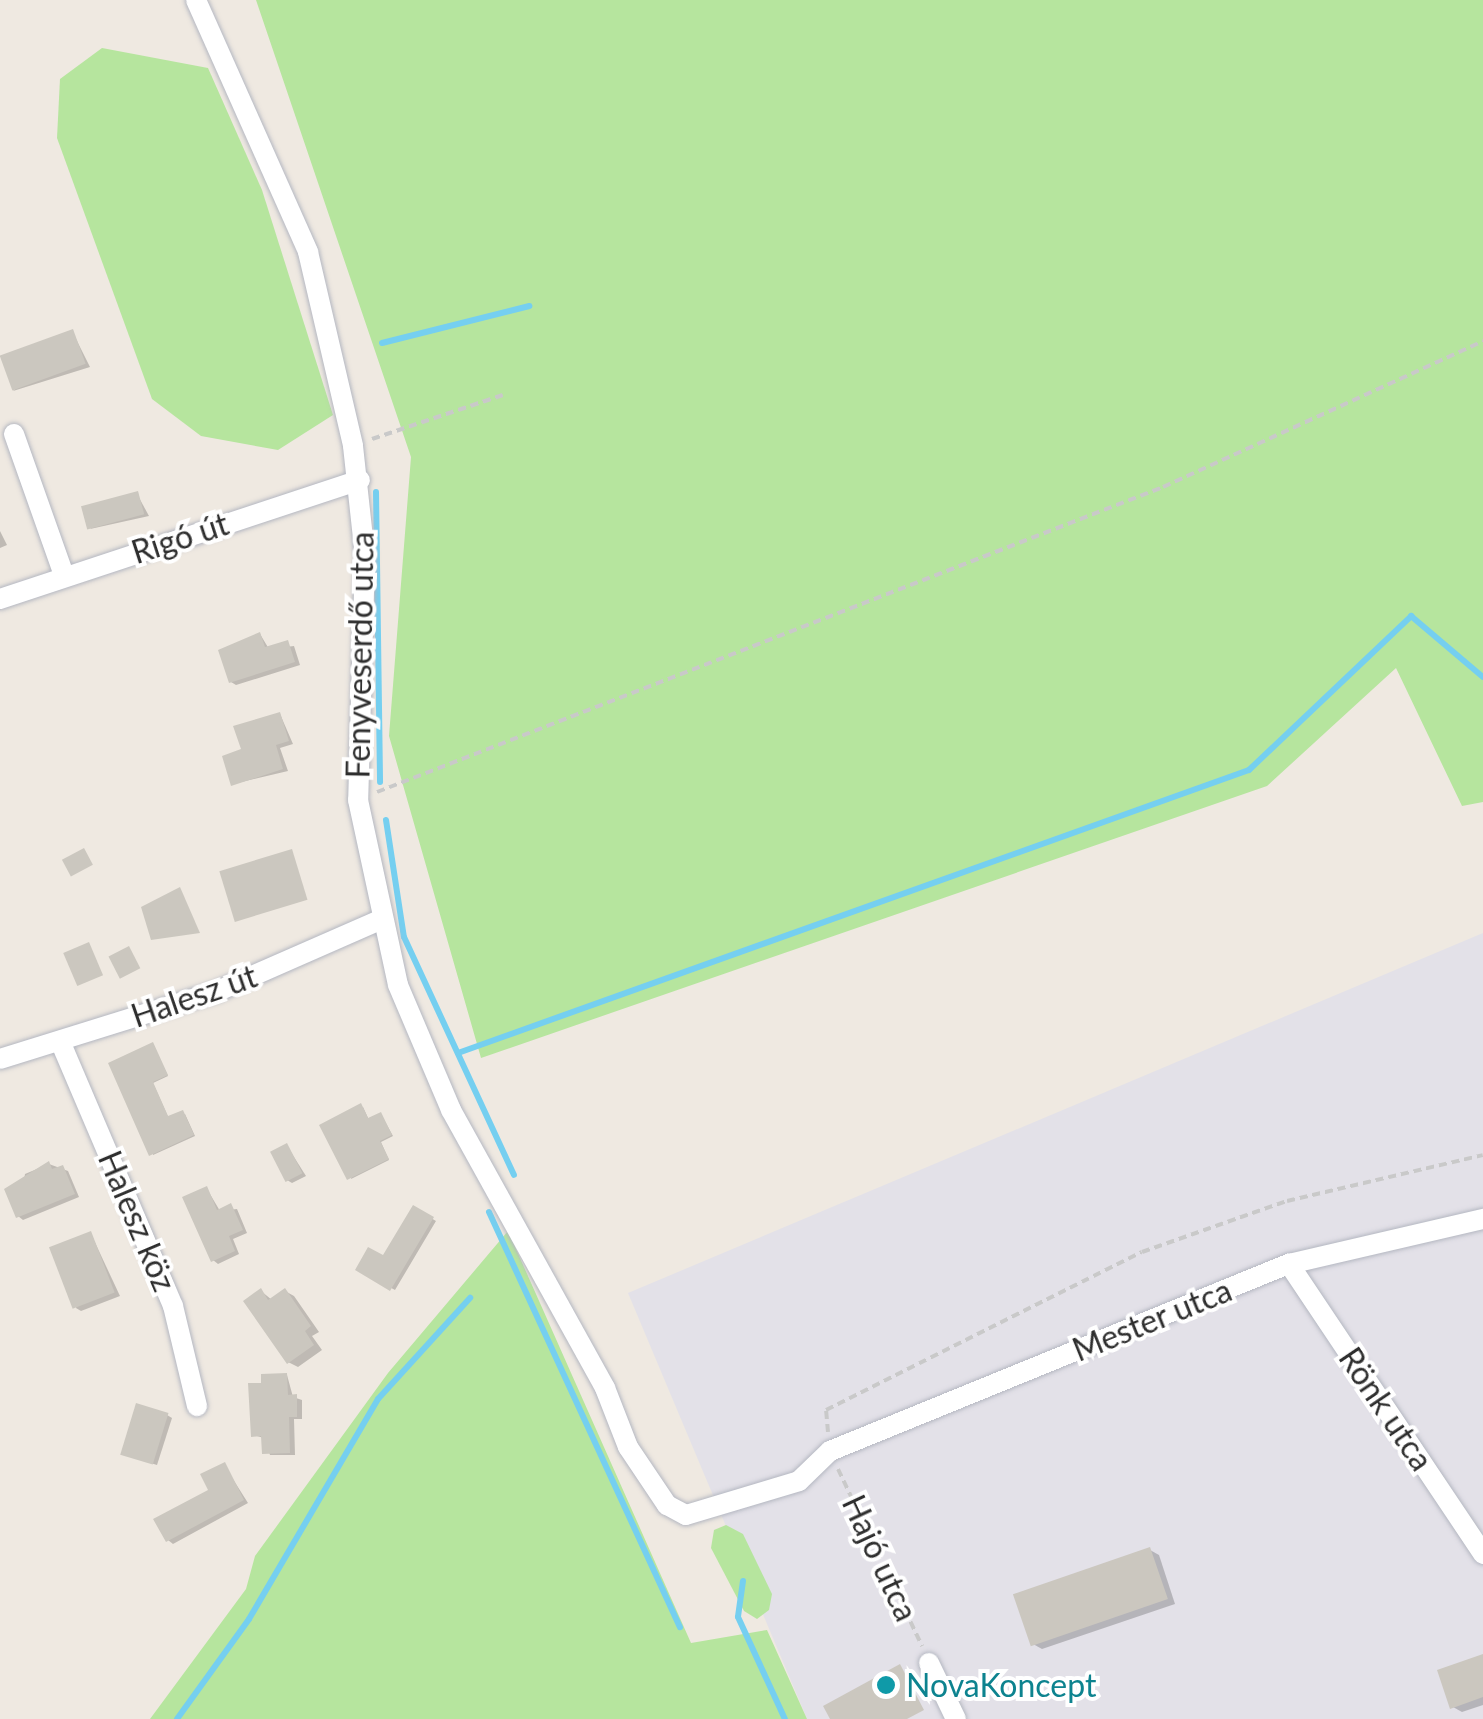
<!DOCTYPE html>
<html>
<head>
<meta charset="utf-8">
<style>
  body { margin:0 }
  #map { position:relative; width:1483px; height:1719px; overflow:hidden; background:#efe9e1; font-family:Lato,sans-serif }
  div>[style] { position:absolute }
  [style*='--x'] { left:calc(var(--x)*1px); top:calc(var(--y)*1px); width:calc(var(--w)*1px); rotate:calc(var(--a)*1deg) }
  .industrial>* { inset:0; background:#e3e1e8 }
  .green>* { inset:0; background:#b6e59e }
  .shadow>* { inset:0; background:#0003 }
  .stream>* { height:6px; margin:-3px; padding:0 3px; transform-origin:3px; border-radius:3px; background:#75cff0 }
  .building>* { inset:0; background:#cbc7bf; transform-origin:0 0 }
  .path>* { height:4px; margin-top:-2px; transform-origin:0; background:repeating-linear-gradient(90deg,#c9c9c9 0 8px,transparent 0 13px) }
  .roads { filter:drop-shadow(0 0 2px #b4b7c1) drop-shadow(0 0 2px #b4b7c1) }
  .minor>* { height:20px; margin:-10px; padding:0 10px; transform-origin:10px; border-radius:10px; background:#fff }
  .dots>* { width:28px; height:28px; translate:-50% -50%; box-sizing:border-box; border:5px solid #fff; border-radius:50% }
  span { translate:-50% -50%; white-space:nowrap; text-align:center; line-height:1.15; -webkit-text-stroke:8px #fff; paint-order:stroke }
  .street-label { font-size:32px; color:#2e2e2e }
  .culture-label { font-size:32px; color:#0d838f }
  .left { translate:0 -50%; text-align:left }
</style>
</head>
<body>
<div id="map">
  <div class="industrial">
    <div style="clip-path:polygon(1483px 933px,1483px 1719px,807px 1719px,628px 1293px)"></div>
  </div>
  <div class="green">
    <div style="clip-path:polygon(256px 0,1483px 0,1483px 802px,1462px 806px,1396px 668px,1267px 786px,481px 1058px,389px 736px,411px 457px)"></div>
    <div style="clip-path:polygon(102px 48px,208px 68px,262px 190px,333px 415px,278px 450px,201px 436px,152px 399px,57px 138px,60px 79px)"></div>
    <div style="clip-path:polygon(508px 1231px,691px 1643px,767px 1630px,807px 1719px,150px 1719px,246px 1589px,255px 1556px,388px 1373px)"></div>
    <div style="clip-path:polygon(726px 1525px,743px 1534px,772px 1594px,769px 1610px,757px 1619px,744px 1611px,711px 1548px,714px 1530px)"></div>
  </div>
  <div class="shadow">
    <div style="clip-path:polygon(72px 331px,90px 367px,13px 391px)"></div>
    <div style="clip-path:polygon(137px 494px,149px 516px,90px 529px)"></div>
    <div style="clip-path:polygon(0 531px,7px 545px,0 548px)"></div>
    <div style="clip-path:polygon(260px 634px,269px 649px,294px 646px,300px 665px,236px 685px,231px 682px)"></div>
    <div style="clip-path:polygon(280px 714px,293px 744px,280px 748px,288px 771px,233px 784px,244px 751px)"></div>
    <div style="clip-path:polygon(153px 1045px,168px 1076px,153px 1083px,169px 1119px,185px 1114px,195px 1136px,153px 1155px)"></div>
    <div style="clip-path:polygon(363px 1107px,369px 1120px,382px 1116px,393px 1136px,381px 1142px,389px 1160px,351px 1179px)"></div>
    <div style="clip-path:polygon(287px 1146px,306px 1176px,292px 1183px,287px 1180px)"></div>
    <div style="clip-path:polygon(49px 1164px,68px 1171px,79px 1197px,23px 1220px,18px 1216px,25px 1174px)"></div>
    <div style="clip-path:polygon(207px 1189px,220px 1211px,237px 1209px,247px 1233px,233px 1239px,239px 1254px,218px 1264px,213px 1260px)"></div>
    <div style="clip-path:polygon(414px 1208px,436px 1221px,395px 1290px,358px 1270px,384px 1259px)"></div>
    <div style="clip-path:polygon(91px 1234px,120px 1296px,81px 1311px,76px 1308px)"></div>
    <div style="clip-path:polygon(261px 1291px,272px 1300px,285px 1291px,294px 1296px,319px 1332px,312px 1336px,322px 1350px,298px 1367px,288px 1362px)"></div>
    <div style="clip-path:polygon(287px 1375px,293px 1397px,302px 1400px,302px 1419px,294px 1419px,295px 1455px,270px 1455px,264px 1438px,253px 1435px,264px 1385px)"></div>
    <div style="clip-path:polygon(167px 1415px,172px 1418px,157px 1465px,128px 1456px)"></div>
    <div style="clip-path:polygon(224px 1465px,248px 1503px,173px 1544px,168px 1540px,212px 1491px)"></div>
    <div style="clip-path:polygon(1150px 1550px,1159px 1555px,1175px 1604px,1042px 1649px,1033px 1644px)"></div>
    <div style="clip-path:polygon(1483px 1657px,1483px 1705px,1462px 1712px,1453px 1707px)"></div>
  </div>
  <div class="stream">
    <div style="--x:382;--y:343;--w:152;--a:-14.1"></div>
    <div style="--x:376;--y:492;--w:290;--a:89.2"></div>
    <div style="--x:386;--y:820;--w:118;--a:81.3"></div>
    <div style="--x:404;--y:937;--w:262;--a:65.2"></div>
    <div style="--x:458;--y:1053;--w:840;--a:-19.69"></div>
    <div style="--x:1249;--y:770;--w:224;--a:-43.5"></div>
    <div style="--x:1411;--y:616;--w:94;--a:40.3"></div>
    <div style="--x:489;--y:1212;--w:457;--a:65.3"></div>
    <div style="--x:743;--y:1581;--w:36;--a:98"></div>
    <div style="--x:738;--y:1617;--w:112;--a:65.3"></div>
    <div style="--x:177;--y:1719;--w:123;--a:-54.2"></div>
    <div style="--x:249;--y:1619;--w:255;--a:-59.6"></div>
    <div style="--x:378;--y:1399;--w:137;--a:-47.7"></div>
  </div>
  <div class="building">
    <div style="left:73px;top:329px;width:37px;height:78px;rotate:70deg"></div>
    <div style="left:138px;top:491px;width:24px;height:59px;rotate:75deg"></div>
    <div style="clip-path:polygon(260px 632px,265px 647px,288px 640px,295px 662px,229px 683px,218px 650px)"></div>
    <div style="clip-path:polygon(280px 712px,289px 741px,276px 745px,283px 769px,231px 786px,222px 756px,241px 749px,233px 726px)"></div>
    <div style="left:84px;top:848px;width:19px;height:25px;rotate:62deg"></div>
    <div style="left:292px;top:849px;width:53px;height:76px;rotate:73deg"></div>
    <div style="clip-path:polygon(180px 887px,200px 933px,151px 940px,141px 907px)"></div>
    <div style="left:89px;top:942px;width:36px;height:28px;rotate:67deg"></div>
    <div style="left:129px;top:946px;width:25px;height:23px;rotate:63deg"></div>
    <div style="clip-path:polygon(153px 1042px,168px 1075px,153px 1082px,168px 1116px,183px 1110px,194px 1135px,149px 1156px,108px 1063px)"></div>
    <div style="clip-path:polygon(361px 1103px,368px 1118px,381px 1112px,392px 1135px,380px 1141px,389px 1159px,347px 1180px,319px 1125px)"></div>
    <div style="left:287px;top:1143px;width:34px;height:19px;rotate:63deg"></div>
    <div style="clip-path:polygon(49px 1161px,52px 1169px,63px 1165px,75px 1194px,16px 1218px,4px 1189px)"></div>
    <div style="clip-path:polygon(207px 1186px,217px 1210px,231px 1203px,243px 1230px,229px 1236px,235px 1251px,211px 1262px,182px 1197px)"></div>
    <div style="clip-path:polygon(413px 1205px,434px 1217px,390px 1291px,355px 1270px,368px 1247px,383px 1255px)"></div>
    <div style="left:91px;top:1231px;width:66px;height:45px;rotate:69deg"></div>
    <div style="clip-path:polygon(261px 1288px,268px 1300px,285px 1288px,311px 1326px,305px 1331px,314px 1345px,287px 1364px,243px 1301px)"></div>
    <div style="clip-path:polygon(287px 1373px,288px 1395px,297px 1394px,297px 1417px,289px 1417px,290px 1453px,262px 1454px,261px 1436px,251px 1437px,248px 1383px,261px 1383px,261px 1374px)"></div>
    <div style="left:136px;top:1403px;width:34px;height:54px;rotate:17deg"></div>
    <div style="clip-path:polygon(225px 1462px,244px 1500px,166px 1542px,153px 1519px,208px 1490px,200px 1474px)"></div>
    <div style="left:1150px;top:1547px;width:55px;height:145px;rotate:71deg"></div>
    <div style="clip-path:polygon(1483px 1654px,1483px 1697px,1450px 1709px,1437px 1670px)"></div>
    <div style="clip-path:polygon(900px 1664px,924px 1710px,907px 1719px,830px 1719px,823px 1706px)"></div>
  </div>
  <div class="path">
    <div style="--x:372;--y:439;--w:138;--a:-18.6"></div>
    <div style="--x:377;--y:792;--w:843;--a:-21.21"></div>
    <div style="--x:1163;--y:487;--w:352;--a:-24.5"></div>
    <div style="--x:828;--y:1432;--w:22;--a:-95"></div>
    <div style="--x:826;--y:1410;--w:353;--a:-26.6"></div>
    <div style="--x:1142;--y:1252;--w:154;--a:-19.4"></div>
    <div style="--x:1287;--y:1201;--w:201;--a:-13.2"></div>
    <div style="--x:838;--y:1469;--w:196;--a:64.6"></div>
  </div>
  <div class="roads">
    <div class="minor">
      <div style="--x:196;--y:0;--w:276;--a:66"></div>
      <div style="--x:308;--y:252;--w:199;--a:76.9"></div>
      <div style="--x:353;--y:446;--w:111;--a:83.8"></div>
      <div style="--x:365;--y:556;--w:244;--a:91.6"></div>
      <div style="--x:358;--y:800;--w:189;--a:77.8"></div>
      <div style="--x:398;--y:985;--w:136;--a:67"></div>
      <div style="--x:451;--y:1110;--w:318;--a:61"></div>
      <div style="--x:605;--y:1388;--w:63;--a:68.7"></div>
      <div style="--x:628;--y:1447;--w:70;--a:56.1"></div>
      <div style="--x:667;--y:1505;--w:21;--a:28"></div>
      <div style="--x:686;--y:1515;--w:118;--a:-16.7"></div>
      <div style="--x:799;--y:1481;--w:43;--a:-44.1"></div>
      <div style="--x:830;--y:1451;--w:496;--a:-22.2"></div>
      <div style="--x:1289;--y:1264;--w:199;--a:-13.1"></div>
      <div style="--x:14;--y:434;--w:150;--a:70.5"></div>
      <div style="--x:0;--y:599;--w:379;--a:-18.3"></div>
      <div style="--x:60;--y:1041;--w:288;--a:66.9"></div>
      <div style="--x:173;--y:1306;--w:103;--a:76.5"></div>
      <div style="--x:0;--y:1059;--w:228;--a:-17.3"></div>
      <div style="--x:218;--y:991;--w:179;--a:-23.7"></div>
      <div style="--x:1289;--y:1264;--w:349;--a:56.2"></div>
      <div style="--x:929;--y:1663;--w:62;--a:64.3"></div>
    </div>
  </div>
  <div class="dots">
    <div style="left:886px;top:1685px;background:#0f9aa8"></div>
  </div>
  <div class="street-label">
    <span style="left:180px;top:538px;rotate:-18deg">Rigó út</span>
    <span style="left:360px;top:655px;rotate:-89deg">Fenyveserdő utca</span>
    <span style="left:194px;top:996px;rotate:-19deg">Halesz út</span>
    <span style="left:137px;top:1221px;rotate:67deg">Halesz köz</span>
    <span style="left:1152px;top:1320px;rotate:-22deg">Mester utca</span>
    <span style="left:1386px;top:1409px;rotate:56deg">Rönk utca</span>
    <span style="left:880px;top:1558px;rotate:65deg">Hajó utca</span>
  </div>
  <div class="culture-label">
    <span class="left" style="left:906px;top:1685px">NovaKoncept</span>
  </div>
</div>
</body>
</html>
